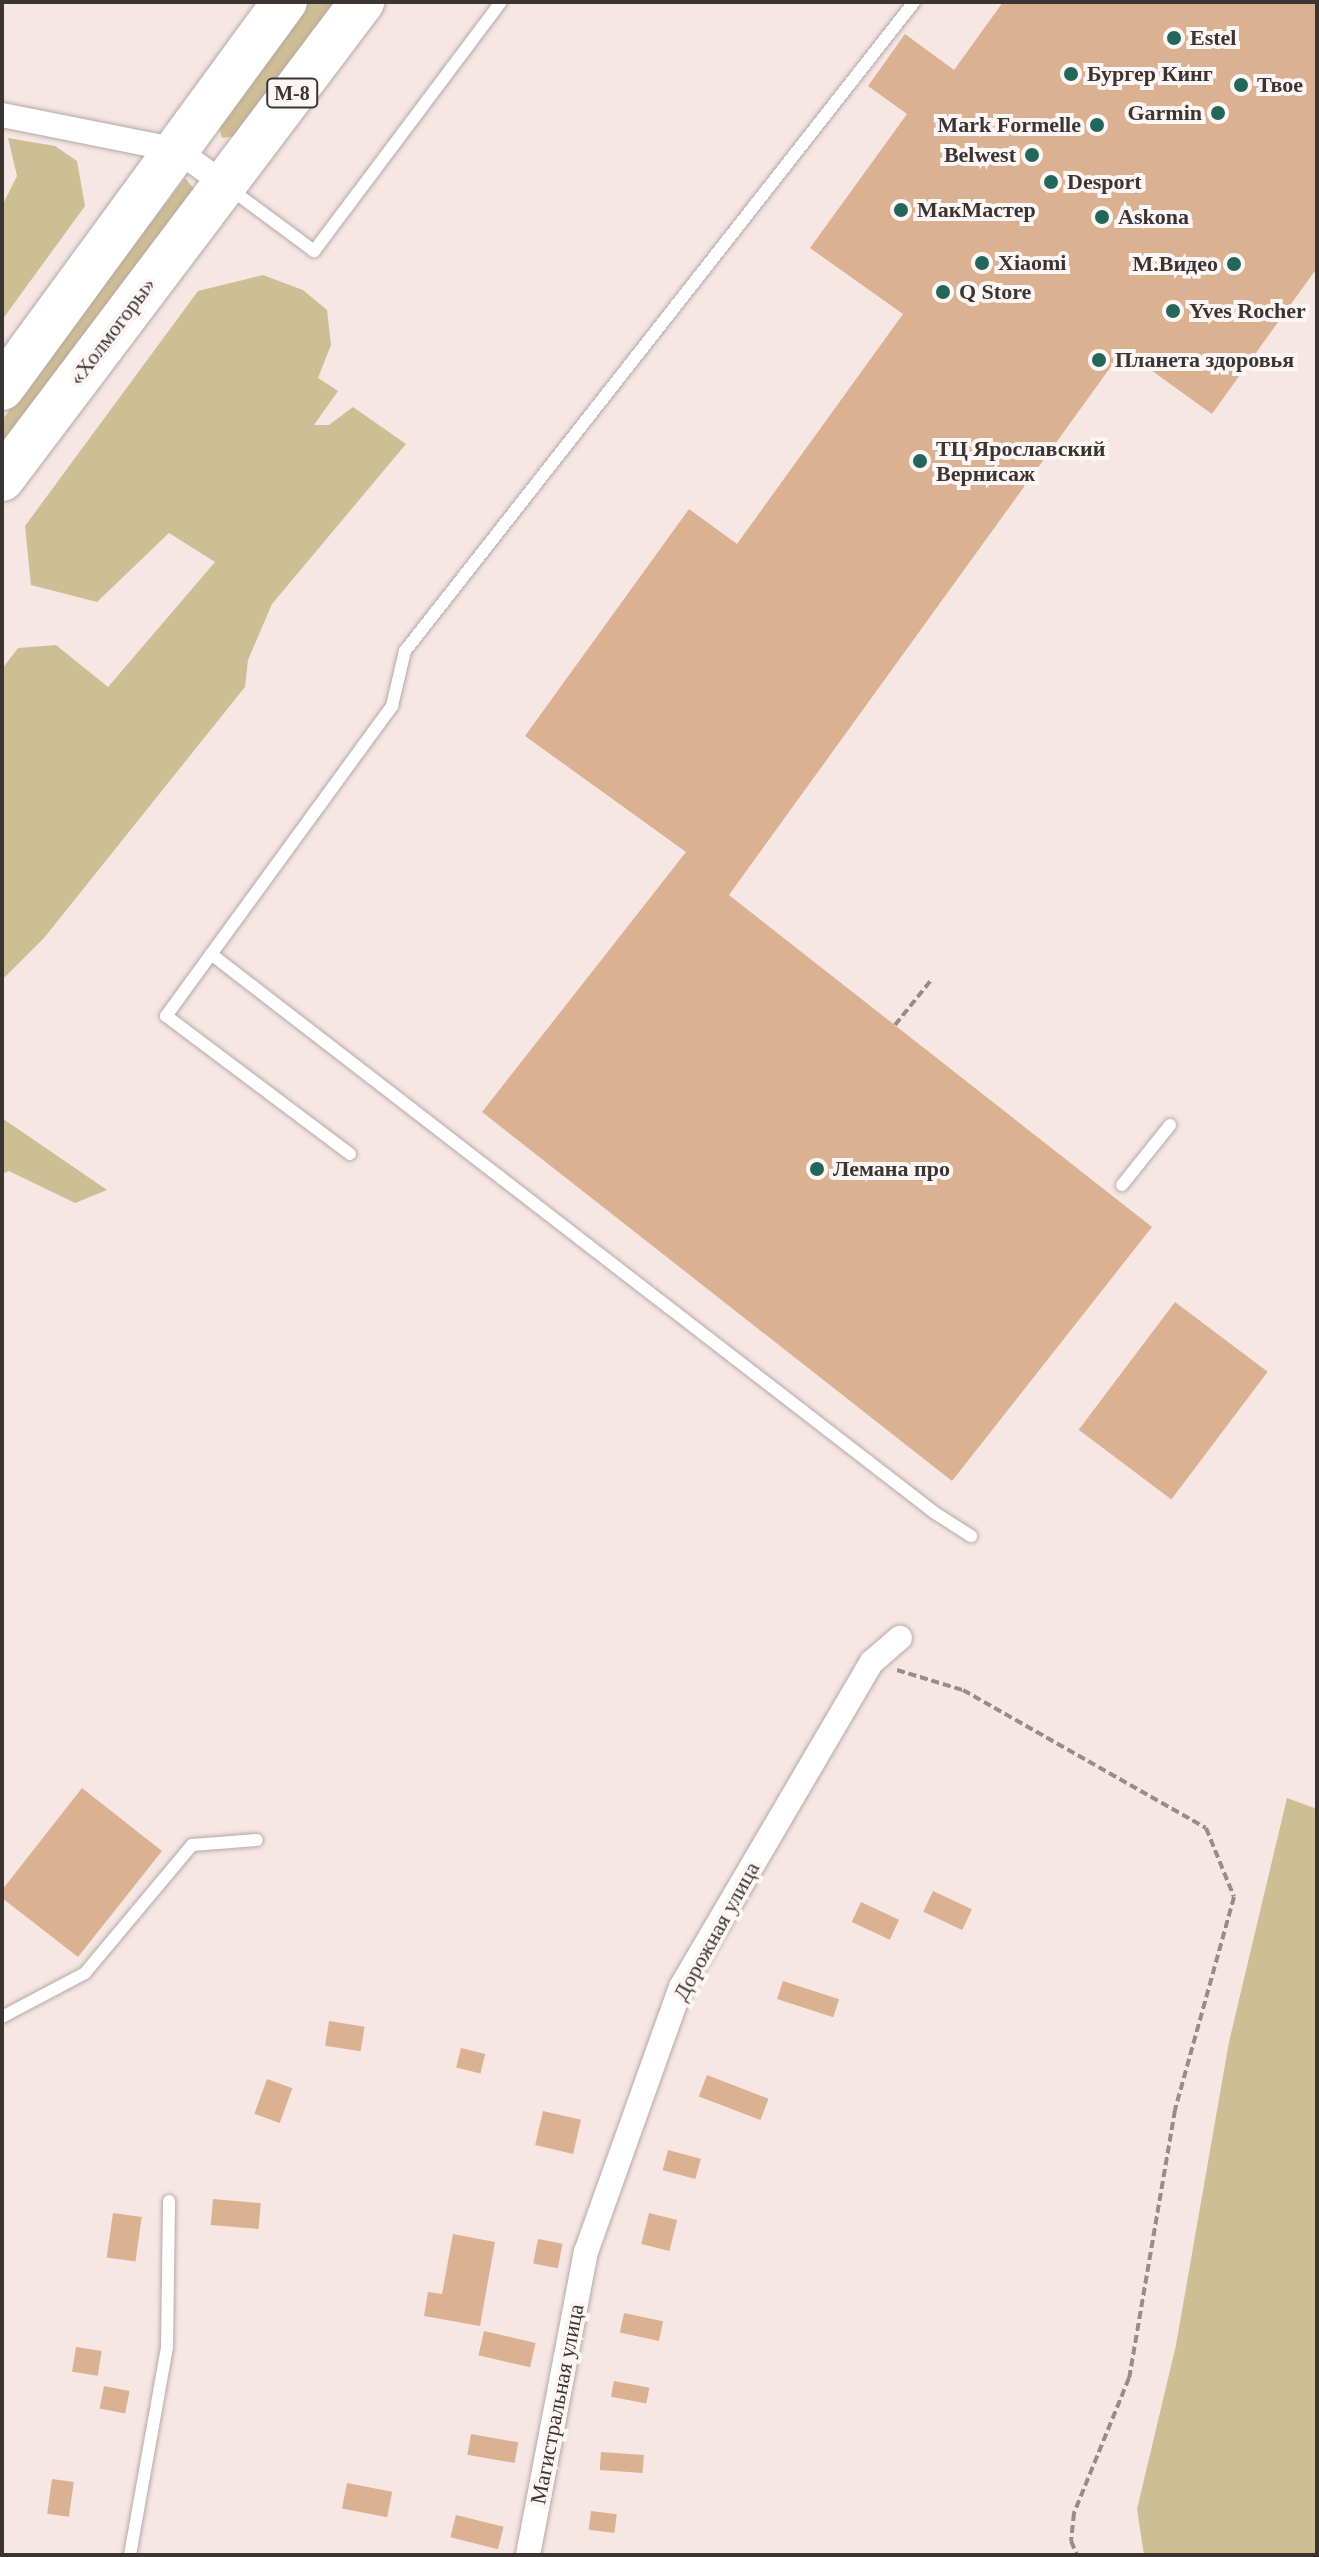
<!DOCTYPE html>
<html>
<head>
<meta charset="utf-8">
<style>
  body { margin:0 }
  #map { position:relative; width:1319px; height:2557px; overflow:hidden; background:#f6e7e4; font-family:"Times New Roman",serif }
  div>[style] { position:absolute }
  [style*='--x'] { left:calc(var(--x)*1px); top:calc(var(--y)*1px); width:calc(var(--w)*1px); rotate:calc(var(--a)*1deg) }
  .green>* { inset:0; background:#cebe94 }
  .building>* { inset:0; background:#dbb291; transform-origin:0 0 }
  .path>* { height:4px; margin-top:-2px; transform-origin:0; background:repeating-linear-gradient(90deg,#968c89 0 8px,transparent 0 12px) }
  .roads { filter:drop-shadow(0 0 2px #b7a8a6) drop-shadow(0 0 2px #b7a8a6) }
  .lane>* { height:12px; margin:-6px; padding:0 6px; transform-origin:6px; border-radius:6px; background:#fff }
  .street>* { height:24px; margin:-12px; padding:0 12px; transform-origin:12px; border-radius:12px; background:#fff }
  .highway>* { height:44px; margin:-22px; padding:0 22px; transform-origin:22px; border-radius:22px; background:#fff }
  .dots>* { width:22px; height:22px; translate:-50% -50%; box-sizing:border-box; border:4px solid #fdf6f5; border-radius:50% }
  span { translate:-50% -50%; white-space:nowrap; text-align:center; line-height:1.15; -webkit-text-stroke:8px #fdf6f5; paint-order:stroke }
  .shield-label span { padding:2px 6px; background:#fdf6f5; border:2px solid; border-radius:6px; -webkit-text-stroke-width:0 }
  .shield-label { font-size:20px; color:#3a3432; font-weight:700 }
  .poi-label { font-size:22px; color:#3a3432; font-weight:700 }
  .left { translate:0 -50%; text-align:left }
  .right { translate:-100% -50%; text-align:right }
  .street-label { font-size:22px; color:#3a3432 }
  .frame { position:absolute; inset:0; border:4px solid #3a3432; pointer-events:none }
</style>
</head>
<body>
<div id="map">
  <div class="green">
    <div style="clip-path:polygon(309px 2px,334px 2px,236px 136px,222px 138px,218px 124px)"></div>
    <div style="clip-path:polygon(8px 138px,55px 146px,77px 161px,85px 206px,2px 320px,2px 206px,17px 176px)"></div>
    <div style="clip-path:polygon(185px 178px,195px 190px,2px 454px,2px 420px)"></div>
    <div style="clip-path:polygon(263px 275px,303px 290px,327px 310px,331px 345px,318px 378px,338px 391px,314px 425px,329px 425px,353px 407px,406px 444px,272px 604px,248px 660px,245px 687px,44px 938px,2px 980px,2px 669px,18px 648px,56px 645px,108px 687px,215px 562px,169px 533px,97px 602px,31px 585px,25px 526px,198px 291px)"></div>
    <div style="clip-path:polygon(2px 1118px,107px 1190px,75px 1203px,9px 1171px,2px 1174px)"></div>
    <div style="clip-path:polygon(1287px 1798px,1317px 1809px,1317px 2555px,1144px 2555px,1137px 2509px,1176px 2345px,1229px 2042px)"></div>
  </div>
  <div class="building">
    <div style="clip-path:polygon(1003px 2px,1317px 2px,1317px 268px,1212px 414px,1123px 350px,729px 895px,1152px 1227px,952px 1481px,482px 1112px,686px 852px,525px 736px,689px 509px,737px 544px,903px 314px,810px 248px,907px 114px,868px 86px,905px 34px,954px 70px)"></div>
    <div style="left:1175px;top:1302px;width:116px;height:160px;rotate:37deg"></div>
    <div style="clip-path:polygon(82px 1788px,162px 1851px,78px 1957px,2px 1898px,2px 1890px)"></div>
    <div style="left:933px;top:1891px;width:43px;height:23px;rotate:25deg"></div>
    <div style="left:861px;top:1902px;width:42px;height:22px;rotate:25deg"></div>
    <div style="left:783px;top:1981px;width:59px;height:19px;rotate:18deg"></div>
    <div style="left:329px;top:2021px;width:36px;height:25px;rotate:9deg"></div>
    <div style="left:461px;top:2048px;width:25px;height:20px;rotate:14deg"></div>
    <div style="left:707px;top:2075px;width:66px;height:23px;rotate:21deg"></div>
    <div style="left:267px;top:2079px;width:27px;height:37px;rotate:20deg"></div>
    <div style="left:543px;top:2111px;width:39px;height:35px;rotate:13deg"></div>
    <div style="left:668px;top:2150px;width:34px;height:21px;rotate:15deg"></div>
    <div style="left:213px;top:2199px;width:48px;height:26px;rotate:5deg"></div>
    <div style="left:113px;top:2213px;width:29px;height:45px;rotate:8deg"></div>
    <div style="left:649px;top:2213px;width:29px;height:32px;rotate:14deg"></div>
    <div style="clip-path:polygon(453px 2234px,495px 2242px,480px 2326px,424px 2316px,428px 2292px,442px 2294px)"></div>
    <div style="left:538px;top:2239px;width:25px;height:25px;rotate:11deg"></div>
    <div style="left:624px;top:2313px;width:40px;height:20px;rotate:12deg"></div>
    <div style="left:484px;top:2331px;width:53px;height:25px;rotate:13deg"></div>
    <div style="left:76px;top:2347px;width:26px;height:25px;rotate:9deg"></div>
    <div style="left:614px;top:2381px;width:36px;height:16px;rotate:11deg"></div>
    <div style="left:104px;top:2386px;width:26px;height:23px;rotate:11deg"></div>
    <div style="left:471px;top:2434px;width:48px;height:21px;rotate:10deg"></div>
    <div style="left:601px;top:2452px;width:43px;height:18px;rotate:4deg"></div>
    <div style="left:52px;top:2479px;width:22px;height:35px;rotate:8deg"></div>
    <div style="left:347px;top:2483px;width:46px;height:26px;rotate:11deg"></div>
    <div style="left:591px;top:2511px;width:26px;height:19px;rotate:7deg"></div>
    <div style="left:456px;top:2515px;width:49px;height:23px;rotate:14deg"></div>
  </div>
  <div class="path">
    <div style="--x:895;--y:1025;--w:59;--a:-51.2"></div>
    <div style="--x:897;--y:1670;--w:69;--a:16.9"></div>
    <div style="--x:963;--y:1690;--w:279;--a:29.6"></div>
    <div style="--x:1206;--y:1828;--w:74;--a:67.9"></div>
    <div style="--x:1234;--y:1897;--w:221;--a:105.5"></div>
    <div style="--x:1175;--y:2110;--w:272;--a:99.7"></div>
    <div style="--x:1129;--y:2378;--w:146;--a:112.2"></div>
    <div style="--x:1074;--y:2513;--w:28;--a:96"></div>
    <div style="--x:1071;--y:2541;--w:15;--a:67"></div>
  </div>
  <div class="roads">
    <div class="lane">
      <div style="--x:229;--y:188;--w:106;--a:36.5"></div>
      <div style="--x:314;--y:251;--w:311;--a:-53.1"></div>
      <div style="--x:211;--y:954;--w:915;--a:37.67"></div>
      <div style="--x:935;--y:1513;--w:43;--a:32.6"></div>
      <div style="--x:350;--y:1154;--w:230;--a:-143.1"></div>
      <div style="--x:166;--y:1016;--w:384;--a:-53.9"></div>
      <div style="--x:392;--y:706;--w:57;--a:-76.7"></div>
      <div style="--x:405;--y:651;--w:825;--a:-51.89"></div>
      <div style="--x:1122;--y:1185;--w:77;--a:-51.3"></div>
      <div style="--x:2;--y:2017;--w:94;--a:-27.9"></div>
      <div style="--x:85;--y:1973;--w:167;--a:-50.1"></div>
      <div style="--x:192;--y:1845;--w:65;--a:-4.4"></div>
      <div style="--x:130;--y:2555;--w:211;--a:-79.9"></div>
      <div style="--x:167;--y:2347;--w:146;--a:-89.2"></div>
    </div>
    <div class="street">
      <div style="--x:2;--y:115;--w:178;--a:11.3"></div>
      <div style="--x:177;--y:150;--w:57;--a:35.7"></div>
      <div style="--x:528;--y:2555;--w:309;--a:-79.2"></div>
      <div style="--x:586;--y:2252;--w:282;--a:-70.3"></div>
      <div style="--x:681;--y:1987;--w:377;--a:-59.6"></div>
      <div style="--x:872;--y:1662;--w:37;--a:-41"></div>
    </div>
    <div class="highway">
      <div style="--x:2;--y:388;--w:479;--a:-53.8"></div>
      <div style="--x:2;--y:479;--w:598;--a:-52.96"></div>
    </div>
  </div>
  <div class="dots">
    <div style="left:1174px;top:38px;background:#22675a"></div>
    <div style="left:1071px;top:74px;background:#22675a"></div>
    <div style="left:1241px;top:85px;background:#22675a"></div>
    <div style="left:1218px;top:113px;background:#22675a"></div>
    <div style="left:1097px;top:125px;background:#22675a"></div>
    <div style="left:1032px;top:155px;background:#22675a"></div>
    <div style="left:1051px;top:182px;background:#22675a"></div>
    <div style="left:901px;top:210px;background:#22675a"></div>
    <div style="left:1102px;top:217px;background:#22675a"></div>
    <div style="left:982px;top:263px;background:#22675a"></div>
    <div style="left:1234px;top:264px;background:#22675a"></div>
    <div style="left:943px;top:292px;background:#22675a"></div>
    <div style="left:1173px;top:311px;background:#22675a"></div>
    <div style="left:1099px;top:360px;background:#22675a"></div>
    <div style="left:920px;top:461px;background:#22675a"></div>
    <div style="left:817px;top:1169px;background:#22675a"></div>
  </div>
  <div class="shield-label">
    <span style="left:292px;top:93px">М-8</span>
  </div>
  <div class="poi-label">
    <span class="left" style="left:1190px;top:38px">Estel</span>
    <span class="left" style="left:1087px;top:74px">Бургер Кинг</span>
    <span class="left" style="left:1257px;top:85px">Твое</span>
    <span class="right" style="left:1202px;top:113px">Garmin</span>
    <span class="right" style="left:1081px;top:125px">Mark Formelle</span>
    <span class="right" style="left:1016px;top:155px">Belwest</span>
    <span class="left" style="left:1067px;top:182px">Desport</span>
    <span class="left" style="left:917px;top:210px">МакМастер</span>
    <span class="left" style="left:1118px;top:217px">Askona</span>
    <span class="left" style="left:998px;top:263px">Xiaomi</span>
    <span class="right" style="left:1218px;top:264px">М.Видео</span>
    <span class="left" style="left:959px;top:292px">Q Store</span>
    <span class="left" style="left:1189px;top:311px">Yves Rocher</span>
    <span class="left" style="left:1115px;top:360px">Планета здоровья</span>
    <span class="left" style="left:936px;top:461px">ТЦ Ярославский<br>Вернисаж</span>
    <span class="left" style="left:833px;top:1169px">Лемана про</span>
  </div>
  <div class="street-label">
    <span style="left:112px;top:331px;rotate:-53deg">«Холмогоры»</span>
    <span style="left:716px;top:1931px;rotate:-61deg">Дорожная улица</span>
    <span style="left:557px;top:2404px;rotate:-79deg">Магистральная улица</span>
  </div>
  <div class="frame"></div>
</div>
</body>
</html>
